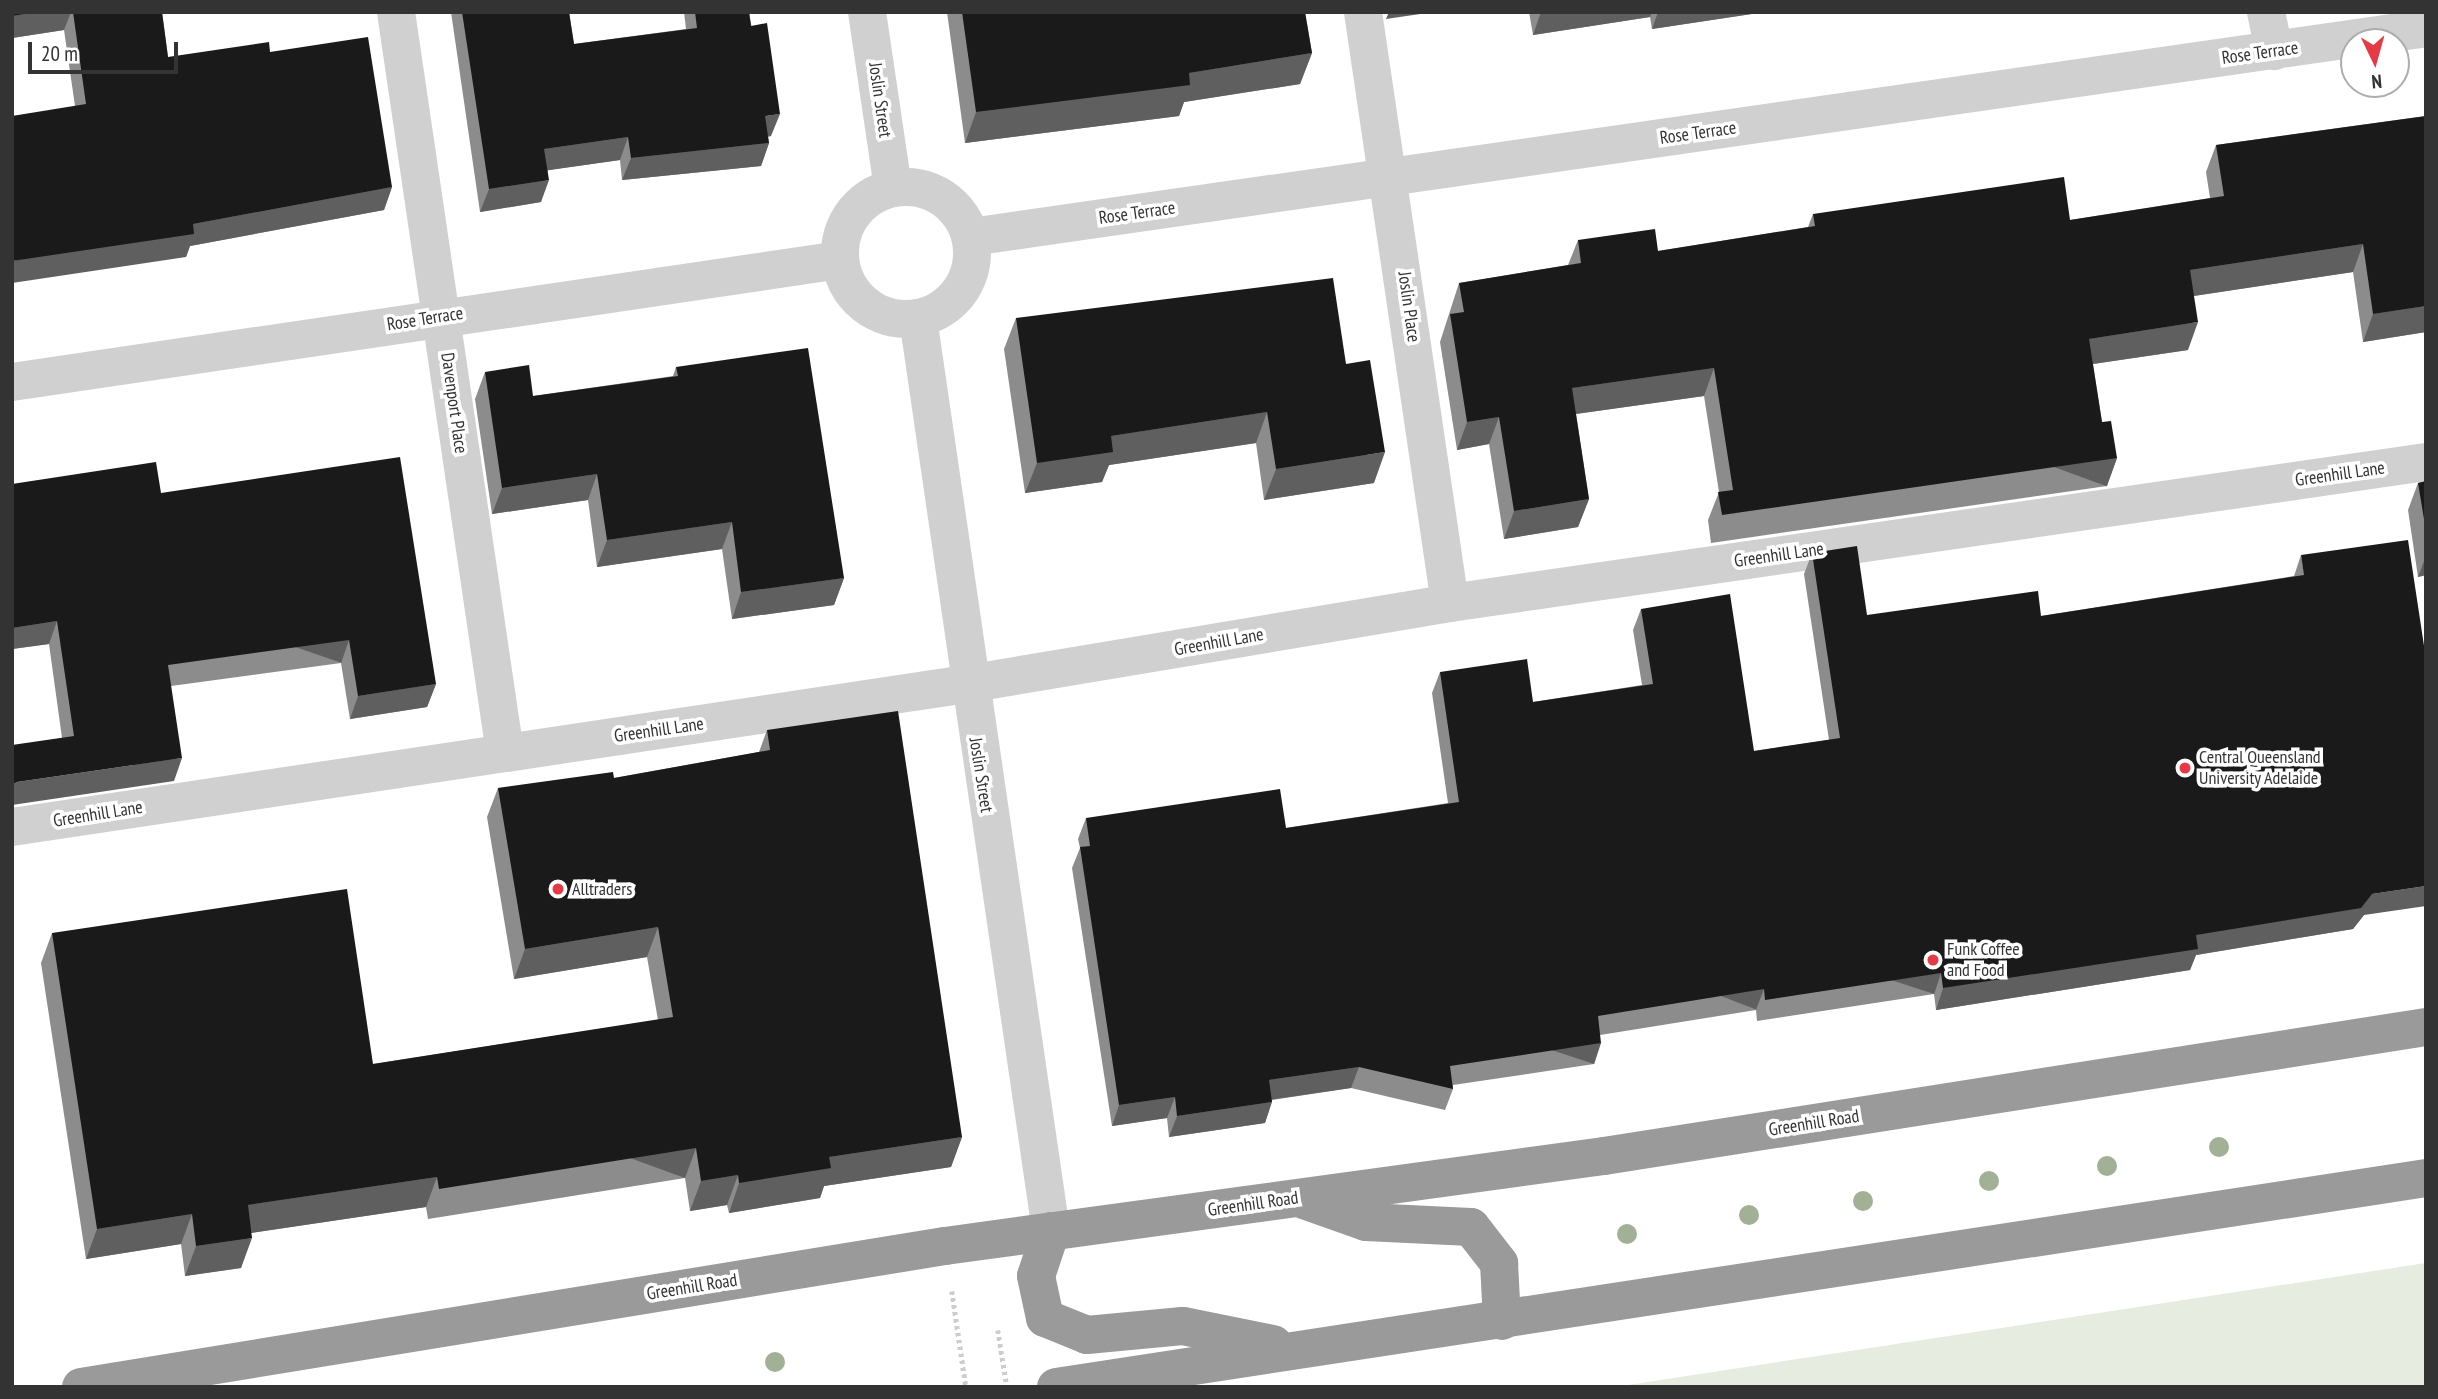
<!DOCTYPE html>
<html>
<head>
<meta charset="utf-8">
<style>
  body { margin:0 }
  #map { position:relative; width:2438px; height:1399px; overflow:hidden; background:#fff; font-family:"PT Sans Narrow",sans-serif }
  div>[style] { position:absolute }
  [style*='--x'] { left:calc(var(--x)*1px); top:calc(var(--y)*1px); width:calc(var(--w)*1px); rotate:calc(var(--a)*1deg) }
  .green>* { inset:0; background:#e6ecdf }
  .path>* { height:4.5px; margin-top:-2.25px; transform-origin:0; background:repeating-linear-gradient(90deg,#cdcdcd 0 3.5px,transparent 0 7px) }
  .minor>* { height:38px; margin:-19px; padding:0 19px; transform-origin:19px; border-radius:19px; background:#d0d0d0 }
  .minor>.ring { margin:-19px; padding:0; box-sizing:content-box; background:none; border:38px solid #d0d0d0; border-radius:50% }
  .highway>* { height:38px; margin:-19px; padding:0 19px; transform-origin:19px; border-radius:19px; background:#9a9a9a }
  .trees>* { width:20px; height:20px; margin:-10px; border-radius:50%; background:#a2b095 }
  .wall>* { inset:0; background:#8c8c8c }
  .shaded-wall>* { inset:0; background:#5f5f5f; transform-origin:0 0 }
  .building>* { inset:0; background:#1a1a1a }
  .dots>* { width:19px; height:19px; translate:-50% -50%; box-sizing:border-box; border:4px solid #fff; border-radius:50% }
  span { translate:-50% -50%; white-space:nowrap; text-align:center; line-height:1.15; -webkit-text-stroke:7px #fff; paint-order:stroke }
  .street-label { font-size:18px; color:#333 }
  .poi-label { font-size:18px; color:#333 }
  .left { translate:0 -50%; text-align:left }
  .frame { position:absolute; inset:0; border:14px solid #333; pointer-events:none }
  .north { position:absolute; left:2340px; top:28px; width:70px; height:70px; box-sizing:border-box; background:#fff; border:2px solid #adadad; border-radius:50%; rotate:175deg; font-size:19px; font-weight:700; line-height:28px; text-align:center; color:#333 }
  .north::after { content:''; display:block; margin:auto; width:24px; height:32px; background:#e63946; clip-path:polygon(50% 0,100% 100%,50% 72%,0 100%) }
  .scale { position:absolute; left:28px; top:42px; width:150px; height:32px; box-sizing:border-box; border:4px solid #333; border-top:0; padding-left:9px; font-size:21px; line-height:24px; white-space:nowrap; color:#333; -webkit-text-stroke:5px #fff; paint-order:stroke }
</style>
</head>
<body>
<div id="map">
  <div class="green">
    <div style="clip-path:polygon(2426px 1263px,2426px 1387px,1615px 1387px)"></div>
  </div>
  <div class="path">
    <div style="--x:952;--y:1291;--w:97;--a:81.7"></div>
    <div style="--x:998;--y:1330;--w:58;--a:81"></div>
  </div>
  <div class="minor">
    <div style="--x:396;--y:12;--w:749;--a:81.63"></div>
    <div style="--x:867;--y:12;--w:178;--a:81.6"></div>
    <div style="--x:1363;--y:12;--w:597;--a:81.63"></div>
    <div style="--x:2266;--y:12;--w:40;--a:78"></div>
    <div class="ring" style="left:840px;top:187px;width:94px;height:94px"></div>
    <div style="--x:971;--y:237;--w:1470;--a:-8.17"></div>
    <div style="--x:918;--y:318;--w:923;--a:81.71"></div>
    <div style="--x:12;--y:382;--w:837;--a:-8.38"></div>
    <div style="--x:12;--y:827;--w:966;--a:-8.52"></div>
    <div style="--x:967;--y:684;--w:490;--a:-9.5"></div>
    <div style="--x:1450;--y:603;--w:986;--a:-8.22"></div>
  </div>
  <div class="highway">
    <div style="--x:1304;--y:1200;--w:66;--a:19.5"></div>
    <div style="--x:1366;--y:1222;--w:105;--a:2.7"></div>
    <div style="--x:1471;--y:1227;--w:46;--a:52.1"></div>
    <div style="--x:1499;--y:1263;--w:58;--a:87"></div>
    <div style="--x:1051;--y:1231;--w:47;--a:108.4"></div>
    <div style="--x:1036;--y:1276;--w:43;--a:77.9"></div>
    <div style="--x:1045;--y:1318;--w:45;--a:22"></div>
    <div style="--x:1087;--y:1335;--w:96;--a:-5.4"></div>
    <div style="--x:1183;--y:1326;--w:92;--a:11.3"></div>
    <div style="--x:81;--y:1387;--w:875;--a:-9.27"></div>
    <div style="--x:945;--y:1246;--w:665;--a:-7.78"></div>
    <div style="--x:1604;--y:1156;--w:832;--a:-8.92"></div>
    <div style="--x:1056;--y:1387;--w:1386;--a:-8.67"></div>
  </div>
  <div class="trees">
    <div style="left:2219px;top:1147px"></div>
    <div style="left:2107px;top:1166px"></div>
    <div style="left:1989px;top:1181px"></div>
    <div style="left:1863px;top:1201px"></div>
    <div style="left:1749px;top:1215px"></div>
    <div style="left:1627px;top:1234px"></div>
    <div style="left:775px;top:1362px"></div>
  </div>
  <div class="wall">
    <div style="clip-path:polygon(12px 12px,162px 12px,168px 57px,270px 52px,392px 187px,384px 210px,190px 246px,186px 257px,75px 106px,64px 30px,12px 38px)"></div>
    <div style="clip-path:polygon(451px 12px,569px 12px,574px 44px,686px 29px,684px 12px,749px 12px,771px 136px,768px 137px,769px 143px,761px 166px,622px 180px,620px 160px,548px 170px,541px 202px,480px 212px)"></div>
    <div style="clip-path:polygon(947px 12px,1305px 12px,1312px 53px,1300px 84px,1184px 102px,1179px 116px,965px 143px)"></div>
    <div style="clip-path:polygon(1529px 12px,1765px 12px,1652px 29px,1650px 17px,1533px 35px)"></div>
    <div style="clip-path:polygon(2426px 116px,2426px 332px,2363px 342px,2353px 272px,2194px 296px,2188px 350px,2093px 364px,2102px 422px,2117px 458px,2107px 486px,1711px 543px,1708px 520px,1719px 492px,1704px 396px,1576px 414px,1589px 499px,1578px 527px,1504px 539px,1489px 444px,1457px 450px,1440px 342px,1459px 283px,1568px 265px,1578px 240px,1658px 251px,1808px 227px,1813px 214px,2070px 220px,2210px 198px,2206px 172px,2216px 145px)"></div>
    <div style="clip-path:polygon(1016px 318px,1346px 364px,1374px 483px,1264px 500px,1256px 443px,1109px 465px,1102px 482px,1025px 493px,1004px 349px)"></div>
    <div style="clip-path:polygon(676px 367px,844px 578px,834px 605px,732px 619px,722px 549px,597px 567px,588px 500px,492px 514px,475px 399px,485px 372px,533px 396px,673px 376px)"></div>
    <div style="clip-path:polygon(2426px 481px,2426px 575px,2418px 577px,2408px 510px,2418px 483px)"></div>
    <div style="clip-path:polygon(12px 484px,161px 493px,436px 684px,427px 707px,350px 719px,341px 663px,171px 686px,174px 781px,62px 738px,49px 644px,12px 649px)"></div>
    <div style="clip-path:polygon(1812px 553px,1867px 615px,2041px 616px,2294px 576px,2301px 555px,2364px 915px,2353px 929px,2196px 955px,2190px 970px,1936px 1010px,1934px 994px,1757px 1021px,1756px 1010px,1600px 1035px,1594px 1064px,1453px 1085px,1453px 1089px,1445px 1110px,1351px 1088px,1272px 1100px,1265px 1123px,1169px 1137px,1167px 1118px,1112px 1126px,1072px 868px,1080px 848px,1078px 839px,1086px 818px,1286px 828px,1448px 803px,1432px 693px,1440px 672px,1533px 702px,1642px 685px,1633px 630px,1641px 609px,1754px 751px,1829px 740px,1804px 574px)"></div>
    <div style="clip-path:polygon(767px 730px,962px 1137px,951px 1167px,824px 1186px,820px 1198px,729px 1213px,727px 1205px,690px 1211px,685px 1178px,428px 1219px,426px 1207px,251px 1233px,241px 1268px,185px 1276px,181px 1244px,86px 1259px,41px 963px,52px 933px,373px 1064px,658px 1020px,647px 957px,514px 979px,487px 817px,498px 788px,614px 778px,759px 752px)"></div>
  </div>
  <div class="shaded-wall">
    <div style="clip-path:polygon(38px 12px,71px 12px,64px 30px,12px 38px,12px 16px)"></div>
    <div style="clip-path:polygon(1389px 12px,1434px 12px,1386px 19px)"></div>
    <div style="clip-path:polygon(1541px 12px,1652px 12px,1650px 17px,1533px 35px)"></div>
    <div style="clip-path:polygon(1658px 12px,1765px 12px,1652px 29px)"></div>
    <div style="clip-path:polygon(1312px 53px,1300px 84px,1184px 102px,1179px 116px,965px 143px,976px 112px,1189px 73px)"></div>
    <div style="clip-path:polygon(780px 114px,771px 136px,757px 138px,765px 116px)"></div>
    <div style="clip-path:polygon(628px 137px,620px 160px,536px 172px,544px 149px)"></div>
    <div style="clip-path:polygon(769px 143px,761px 166px,622px 180px,631px 158px)"></div>
    <div style="clip-path:polygon(549px 180px,541px 202px,480px 212px,489px 189px)"></div>
    <div style="clip-path:polygon(392px 187px,384px 210px,190px 246px,186px 257px,12px 283px,12px 261px,193px 224px)"></div>
    <div style="clip-path:polygon(2363px 244px,2353px 272px,2180px 298px,2190px 270px)"></div>
    <div style="clip-path:polygon(2426px 306px,2426px 332px,2363px 342px,2373px 314px)"></div>
    <div style="clip-path:polygon(2198px 322px,2188px 350px,2079px 366px,2089px 339px)"></div>
    <div style="clip-path:polygon(1714px 368px,1704px 396px,1561px 416px,1572px 388px)"></div>
    <div style="clip-path:polygon(1267px 412px,1256px 443px,1109px 465px,1102px 482px,1025px 493px,1037px 463px,1111px 436px)"></div>
    <div style="clip-path:polygon(1499px 417px,1489px 444px,1457px 450px,1467px 422px)"></div>
    <div style="clip-path:polygon(1385px 452px,1374px 483px,1264px 500px,1276px 469px)"></div>
    <div style="left:2117px;top:458px;width:30px;height:399px;rotate:110deg"></div>
    <div style="clip-path:polygon(597px 474px,588px 500px,492px 514px,502px 488px)"></div>
    <div style="clip-path:polygon(1589px 499px,1578px 527px,1504px 539px,1514px 511px)"></div>
    <div style="clip-path:polygon(732px 522px,722px 549px,597px 567px,607px 540px)"></div>
    <div style="clip-path:polygon(2426px 556px,2426px 575px,2418px 577px)"></div>
    <div style="clip-path:polygon(844px 578px,834px 605px,732px 619px,741px 592px)"></div>
    <div style="clip-path:polygon(57px 621px,49px 644px,12px 649px,12px 628px)"></div>
    <div style="left:349px;top:640px;width:24px;height:183px;rotate:109deg"></div>
    <div style="clip-path:polygon(436px 684px,427px 707px,350px 719px,358px 696px)"></div>
    <div style="clip-path:polygon(182px 758px,174px 781px,12px 805px,12px 785px,17px 782px)"></div>
    <div style="clip-path:polygon(2426px 886px,2426px 906px,2364px 915px,2353px 929px,2196px 955px,2190px 970px,1936px 1010px,1943px 988px,2372px 894px)"></div>
    <div style="clip-path:polygon(658px 927px,647px 957px,514px 979px,525px 949px)"></div>
    <div style="left:1941px;top:973px;width:22px;height:178px;rotate:108deg"></div>
    <div style="left:1764px;top:989px;width:22px;height:168px;rotate:111deg"></div>
    <div style="left:1601px;top:1043px;width:22px;height:153px;rotate:108deg"></div>
    <div style="clip-path:polygon(1359px 1067px,1351px 1088px,1261px 1101px,1269px 1080px)"></div>
    <div style="clip-path:polygon(1175px 1097px,1167px 1118px,1112px 1126px,1119px 1105px)"></div>
    <div style="clip-path:polygon(1272px 1102px,1265px 1123px,1169px 1137px,1177px 1116px)"></div>
    <div style="clip-path:polygon(962px 1137px,951px 1167px,824px 1186px,820px 1198px,729px 1213px,739px 1183px,829px 1157px)"></div>
    <div style="left:696px;top:1148px;width:32px;height:260px;rotate:110deg"></div>
    <div style="clip-path:polygon(738px 1175px,727px 1205px,690px 1211px,701px 1181px)"></div>
    <div style="clip-path:polygon(437px 1177px,426px 1207px,237px 1235px,248px 1205px)"></div>
    <div style="clip-path:polygon(192px 1214px,181px 1244px,86px 1259px,97px 1229px)"></div>
    <div style="clip-path:polygon(252px 1238px,241px 1268px,185px 1276px,196px 1246px)"></div>
  </div>
  <div class="building">
    <div style="clip-path:polygon(12px 12px,38px 12px,12px 16px)"></div>
    <div style="clip-path:polygon(73px 12px,162px 12px,168px 57px,269px 42px,270px 52px,368px 37px,392px 187px,193px 224px,194px 234px,12px 261px,12px 116px,86px 104px)"></div>
    <div style="clip-path:polygon(462px 12px,569px 12px,574px 44px,697px 28px,695px 12px,749px 12px,751px 26px,767px 23px,780px 114px,765px 116px,769px 143px,631px 158px,628px 137px,544px 149px,549px 180px,489px 189px)"></div>
    <div style="clip-path:polygon(962px 12px,1305px 12px,1312px 53px,1189px 73px,1190px 85px,976px 112px)"></div>
    <div style="clip-path:polygon(2426px 116px,2426px 306px,2373px 314px,2363px 244px,2190px 270px,2198px 322px,2089px 339px,2102px 422px,2111px 421px,2117px 458px,1722px 515px,1718px 492px,1733px 490px,1714px 368px,1572px 388px,1589px 499px,1514px 511px,1499px 417px,1467px 422px,1450px 314px,1464px 312px,1459px 283px,1581px 263px,1578px 240px,1655px 229px,1658px 251px,1815px 226px,1813px 214px,2064px 177px,2070px 220px,2224px 196px,2216px 145px)"></div>
    <div style="clip-path:polygon(1333px 278px,1346px 364px,1370px 360px,1385px 452px,1276px 469px,1267px 412px,1111px 436px,1113px 452px,1037px 463px,1016px 318px)"></div>
    <div style="clip-path:polygon(808px 348px,844px 578px,741px 592px,732px 522px,607px 540px,597px 474px,502px 488px,485px 372px,529px 365px,533px 396px,678px 376px,676px 367px)"></div>
    <div style="clip-path:polygon(400px 457px,436px 684px,358px 696px,349px 640px,168px 665px,182px 758px,17px 782px,12px 785px,12px 745px,74px 736px,57px 621px,12px 628px,12px 484px,156px 462px,161px 493px)"></div>
    <div style="clip-path:polygon(2426px 481px,2426px 531px,2418px 483px)"></div>
    <div style="clip-path:polygon(2408px 540px,2426px 659px,2426px 886px,2372px 894px,2361px 908px,2196px 935px,2198px 949px,1943px 988px,1941px 973px,1765px 1000px,1764px 989px,1598px 1016px,1601px 1043px,1450px 1066px,1453px 1089px,1359px 1067px,1269px 1080px,1272px 1102px,1177px 1116px,1175px 1097px,1119px 1105px,1080px 847px,1090px 846px,1086px 818px,1280px 789px,1286px 828px,1459px 802px,1440px 672px,1527px 659px,1533px 702px,1653px 684px,1641px 609px,1730px 594px,1754px 751px,1840px 738px,1812px 553px,1857px 546px,1867px 615px,2038px 591px,2041px 616px,2304px 575px,2301px 555px)"></div>
    <div style="clip-path:polygon(898px 711px,962px 1137px,829px 1157px,831px 1168px,739px 1183px,738px 1175px,701px 1181px,696px 1148px,439px 1189px,437px 1177px,248px 1205px,252px 1238px,196px 1246px,192px 1214px,97px 1229px,52px 933px,347px 889px,373px 1064px,673px 1017px,658px 927px,525px 949px,498px 788px,613px 772px,614px 778px,770px 750px,767px 730px)"></div>
  </div>
  <div class="dots">
    <div style="left:2185px;top:768px;background:#e63946"></div>
    <div style="left:558px;top:889px;background:#e63946"></div>
    <div style="left:1933px;top:960px;background:#e63946"></div>
  </div>
  <div class="street-label">
    <span style="left:2260px;top:53px;rotate:-8deg">Rose Terrace</span>
    <span style="left:880px;top:100px;rotate:82deg">Joslin Street</span>
    <span style="left:1698px;top:133px;rotate:-8deg">Rose Terrace</span>
    <span style="left:1137px;top:213px;rotate:-8deg">Rose Terrace</span>
    <span style="left:1409px;top:307px;rotate:82deg">Joslin Place</span>
    <span style="left:425px;top:319px;rotate:-9deg">Rose Terrace</span>
    <span style="left:454px;top:403px;rotate:82deg">Davenport Place</span>
    <span style="left:2340px;top:474px;rotate:-8deg">Greenhill Lane</span>
    <span style="left:1779px;top:555px;rotate:-8deg">Greenhill Lane</span>
    <span style="left:1219px;top:642px;rotate:-10deg">Greenhill Lane</span>
    <span style="left:659px;top:730px;rotate:-8deg">Greenhill Lane</span>
    <span style="left:981px;top:775px;rotate:81deg">Joslin Street</span>
    <span style="left:98px;top:814px;rotate:-9deg">Greenhill Lane</span>
    <span style="left:1814px;top:1123px;rotate:-9deg">Greenhill Road</span>
    <span style="left:1253px;top:1204px;rotate:-8deg">Greenhill Road</span>
    <span style="left:692px;top:1287px;rotate:-9deg">Greenhill Road</span>
  </div>
  <div class="poi-label">
    <span class="left" style="left:2199px;top:768px">Central Queensland<br>University Adelaide</span>
    <span class="left" style="left:572px;top:889px">Alltraders</span>
    <span class="left" style="left:1947px;top:960px">Funk Coffee<br>and Food</span>
  </div>
  <div class="frame"></div>
  <div class="north">N</div>
  <div class="scale">20 m</div>
</div>
</body>
</html>
